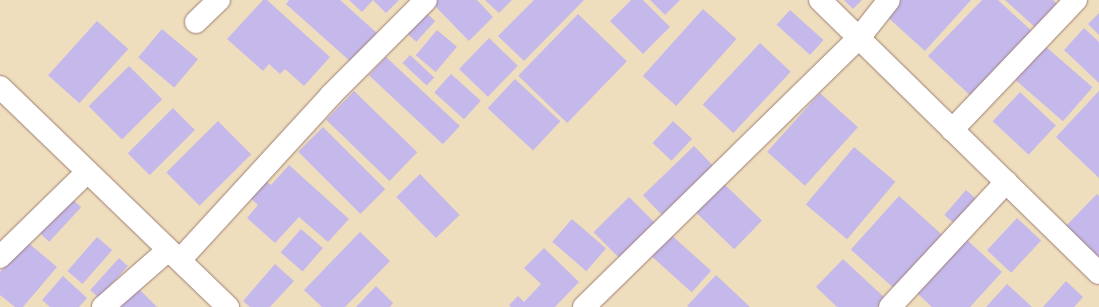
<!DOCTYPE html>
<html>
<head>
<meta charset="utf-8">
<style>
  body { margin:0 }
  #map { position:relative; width:1099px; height:307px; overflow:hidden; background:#efdebd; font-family:"IM FELL French Canon",serif }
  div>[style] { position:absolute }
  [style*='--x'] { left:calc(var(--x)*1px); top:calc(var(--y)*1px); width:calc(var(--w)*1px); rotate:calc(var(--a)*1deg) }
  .building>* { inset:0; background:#c5b8eb; transform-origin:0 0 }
  .roads { filter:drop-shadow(0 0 1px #9c7e74) drop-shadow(0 0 1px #9c7e74) }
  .street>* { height:22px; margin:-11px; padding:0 11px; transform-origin:11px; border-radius:11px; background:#fff }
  span { translate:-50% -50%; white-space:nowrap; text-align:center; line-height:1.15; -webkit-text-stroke:4px #f7f3e8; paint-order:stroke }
</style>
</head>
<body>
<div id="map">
  <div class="building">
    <div style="clip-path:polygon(263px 0,267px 0,330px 57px,304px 86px,285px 69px,280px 74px,269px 64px,263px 71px,227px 39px)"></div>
    <div style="clip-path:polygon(289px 0,340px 0,377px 33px,351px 62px,286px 4px)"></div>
    <div style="clip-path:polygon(349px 0,399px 0,386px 13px,373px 0,362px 12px)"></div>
    <div style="clip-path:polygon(437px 0,477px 0,493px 17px,469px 41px,433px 4px)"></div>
    <div style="clip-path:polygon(485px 0,512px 0,499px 13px)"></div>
    <div style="clip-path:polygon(534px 0,584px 0,524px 61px,498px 36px)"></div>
    <div style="clip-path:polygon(631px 0,643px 0,670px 27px,643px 54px,610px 21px)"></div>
    <div style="clip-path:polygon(650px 0,680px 0,665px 15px)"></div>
    <div style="clip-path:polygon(844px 0,862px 0,853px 9px)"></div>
    <div style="clip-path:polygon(895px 0,971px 0,925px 51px,883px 13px)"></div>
    <div style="clip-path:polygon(982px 0,998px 0,1035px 34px,974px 99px,928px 56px)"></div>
    <div style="clip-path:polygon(1005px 0,1053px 0,1059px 6px,1038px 30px)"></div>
    <div style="left:703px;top:9px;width:45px;height:90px;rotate:42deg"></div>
    <div style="left:790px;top:10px;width:45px;height:20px;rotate:42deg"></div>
    <div style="left:424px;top:11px;width:15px;height:28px;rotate:42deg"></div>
    <div style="clip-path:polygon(1099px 13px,1099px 35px,1088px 24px)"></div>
    <div style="left:578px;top:14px;width:68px;height:86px;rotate:44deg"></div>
    <div style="left:97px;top:21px;width:42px;height:73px;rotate:42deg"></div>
    <div style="clip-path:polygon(1084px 28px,1099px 42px,1099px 83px,1064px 50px)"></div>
    <div style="left:162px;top:29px;width:47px;height:37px;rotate:40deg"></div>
    <div style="left:437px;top:30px;width:26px;height:33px;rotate:40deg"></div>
    <div style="left:489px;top:38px;width:40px;height:43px;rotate:44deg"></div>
    <div style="left:760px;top:43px;width:42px;height:84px;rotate:43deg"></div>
    <div style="left:1045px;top:46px;width:63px;height:45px;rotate:41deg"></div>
    <div style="left:410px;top:55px;width:33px;height:11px;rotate:43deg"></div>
    <div style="left:386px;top:57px;width:101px;height:25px;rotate:43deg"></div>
    <div style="left:129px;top:66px;width:47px;height:57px;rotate:45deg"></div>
    <div style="left:451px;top:74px;width:40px;height:25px;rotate:42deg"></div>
    <div style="left:515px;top:79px;width:62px;height:40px;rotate:43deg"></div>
    <div style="left:354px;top:91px;width:88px;height:40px;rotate:44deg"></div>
    <div style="clip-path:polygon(1099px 91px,1099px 178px,1056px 137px)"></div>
    <div style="left:1020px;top:92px;width:49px;height:40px;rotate:43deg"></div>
    <div style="left:820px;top:93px;width:51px;height:79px;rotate:42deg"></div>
    <div style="left:173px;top:108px;width:31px;height:64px;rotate:45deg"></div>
    <div style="left:218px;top:121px;width:47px;height:73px;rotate:45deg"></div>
    <div style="left:673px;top:121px;width:26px;height:30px;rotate:43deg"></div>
    <div style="left:323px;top:127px;width:88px;height:35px;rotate:45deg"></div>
    <div style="left:694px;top:146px;width:32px;height:71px;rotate:46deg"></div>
    <div style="left:854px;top:147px;width:54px;height:75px;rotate:40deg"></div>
    <div style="clip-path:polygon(289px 165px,349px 219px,328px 242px,299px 217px,275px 243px,247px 218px,258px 205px,247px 195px,262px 178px,271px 185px)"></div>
    <div style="left:420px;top:174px;width:57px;height:33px;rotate:46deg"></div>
    <div style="left:721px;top:181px;width:57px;height:40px;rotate:44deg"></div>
    <div style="left:966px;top:190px;width:18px;height:33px;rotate:41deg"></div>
    <div style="clip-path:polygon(1097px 194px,1099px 196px,1099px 259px,1065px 227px)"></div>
    <div style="left:68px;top:195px;width:18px;height:47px;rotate:43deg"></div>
    <div style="left:899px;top:196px;width:62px;height:72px;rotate:42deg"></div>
    <div style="left:629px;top:197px;width:38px;height:50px;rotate:45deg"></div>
    <div style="left:1017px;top:218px;width:33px;height:44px;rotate:43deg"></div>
    <div style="left:572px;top:219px;width:45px;height:30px;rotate:41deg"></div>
    <div style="left:301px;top:229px;width:29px;height:31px;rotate:41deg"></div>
    <div style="clip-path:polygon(360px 232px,390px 261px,345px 307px,322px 307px,304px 290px)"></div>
    <div style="left:668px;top:232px;width:58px;height:29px;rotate:42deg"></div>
    <div style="left:97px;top:237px;width:20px;height:45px;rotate:41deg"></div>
    <div style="clip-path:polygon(966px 239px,1002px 272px,970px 307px,932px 307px,916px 292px)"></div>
    <div style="clip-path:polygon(26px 241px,57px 267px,23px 307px,15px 307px,0 295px,0 272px)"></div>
    <div style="clip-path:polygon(544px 248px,579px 282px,555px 307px,511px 307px,509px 305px,518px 296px,524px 302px,541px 284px,524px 268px)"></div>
    <div style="left:119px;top:258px;width:12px;height:43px;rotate:42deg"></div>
    <div style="clip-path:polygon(843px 259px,886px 299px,878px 307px,837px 307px,816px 287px)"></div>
    <div style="clip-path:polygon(275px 264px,294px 281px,270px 307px,250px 307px,243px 301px)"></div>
    <div style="clip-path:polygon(716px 275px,750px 307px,689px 307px,687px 306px)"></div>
    <div style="clip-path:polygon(63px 276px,87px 298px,79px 307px,50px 307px,42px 300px)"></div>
    <div style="clip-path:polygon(1066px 281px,1083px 297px,1074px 307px,1043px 307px)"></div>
    <div style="clip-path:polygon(1007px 284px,1032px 307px,986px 307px)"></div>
    <div style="clip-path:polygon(376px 286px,393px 303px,390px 307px,356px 307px)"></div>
    <div style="clip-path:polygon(138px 288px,157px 307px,119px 307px)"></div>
  </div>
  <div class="roads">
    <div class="street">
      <div style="--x:820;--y:0;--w:390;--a:44.4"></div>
      <div style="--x:196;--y:22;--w:32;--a:-44"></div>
      <div style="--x:0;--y:87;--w:317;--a:44"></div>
      <div style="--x:952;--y:130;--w:180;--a:-46.4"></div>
      <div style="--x:0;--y:257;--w:122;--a:-44.3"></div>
      <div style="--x:180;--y:260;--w:224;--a:-47.5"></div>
      <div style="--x:331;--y:95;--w:134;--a:-45"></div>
      <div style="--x:103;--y:307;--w:86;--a:-41.2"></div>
      <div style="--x:584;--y:307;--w:385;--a:-44.4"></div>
      <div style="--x:859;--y:38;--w:48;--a:-51.7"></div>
      <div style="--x:890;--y:307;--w:171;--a:-47.1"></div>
    </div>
  </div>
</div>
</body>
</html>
